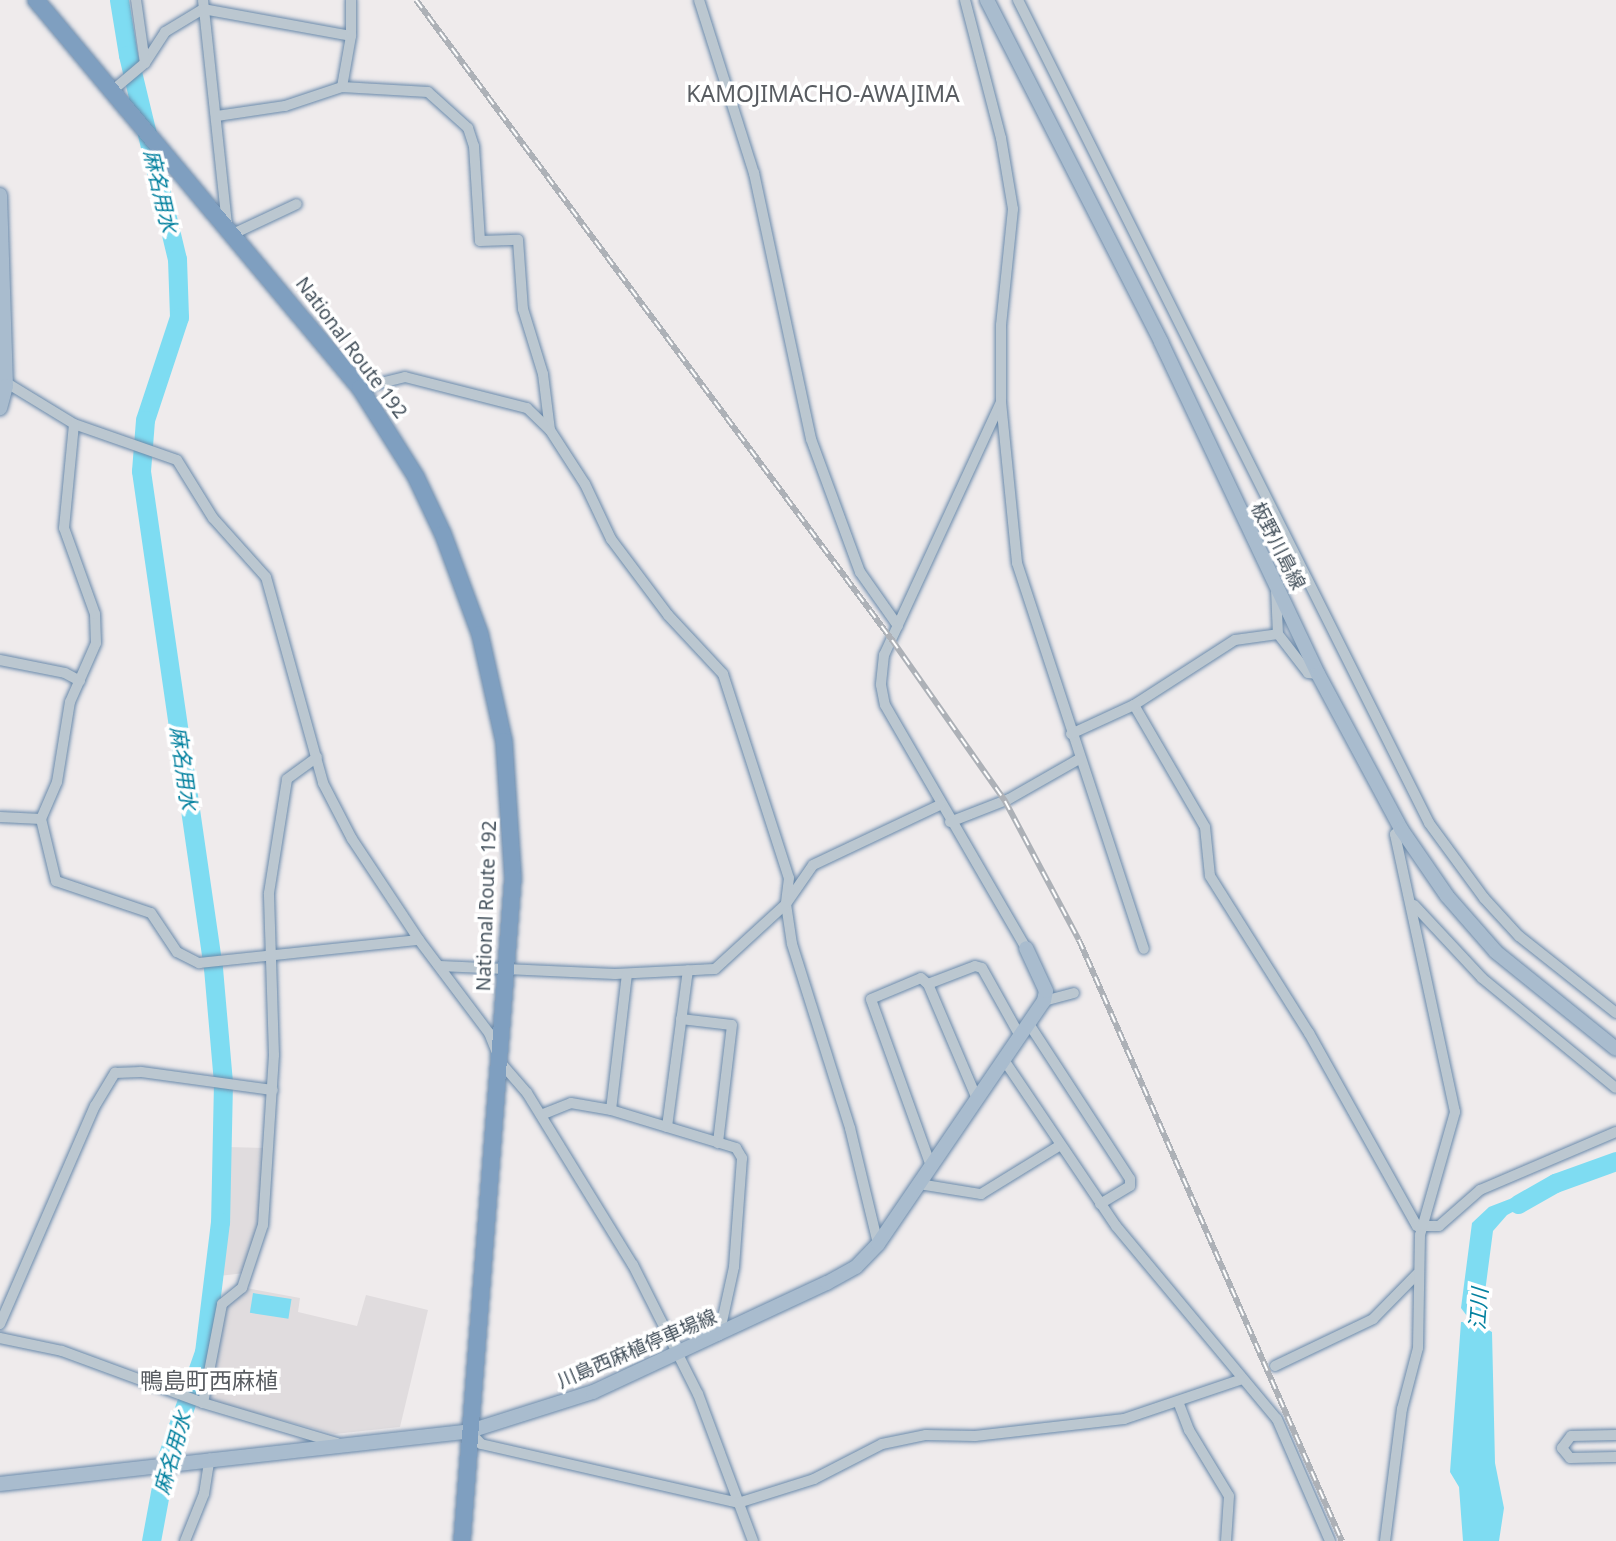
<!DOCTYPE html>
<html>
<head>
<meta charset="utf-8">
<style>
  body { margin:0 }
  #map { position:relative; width:1616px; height:1541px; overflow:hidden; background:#efebec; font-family:"Noto Sans","Noto Sans JP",sans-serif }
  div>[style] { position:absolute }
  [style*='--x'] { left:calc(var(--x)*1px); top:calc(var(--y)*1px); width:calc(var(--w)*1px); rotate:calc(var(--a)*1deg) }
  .education>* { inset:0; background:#e0dcde }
  .water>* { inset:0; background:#7edcf2; transform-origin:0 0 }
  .river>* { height:19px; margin:-9.5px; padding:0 9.5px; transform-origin:9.5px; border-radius:9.5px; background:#7edcf2 }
  .roads { filter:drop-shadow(0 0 2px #6a8aab) drop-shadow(0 0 2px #6a8aab) }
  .minor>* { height:10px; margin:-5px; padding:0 5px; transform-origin:5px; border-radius:5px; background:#bbc7d0 }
  .major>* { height:14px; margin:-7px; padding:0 7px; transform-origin:7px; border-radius:7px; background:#a9bcce }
  .highway>* { height:16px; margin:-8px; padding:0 8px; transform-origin:8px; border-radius:8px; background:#7f9fc0 }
  .rail>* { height:6px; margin-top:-3px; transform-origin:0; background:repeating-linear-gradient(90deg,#fff 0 10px,#adb1b7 0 20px); box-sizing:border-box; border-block:2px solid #adb1b7 }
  span { translate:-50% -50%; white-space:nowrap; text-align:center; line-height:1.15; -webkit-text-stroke:7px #fff; paint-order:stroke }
  .street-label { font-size:19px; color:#43505b }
  .water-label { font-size:21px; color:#03819f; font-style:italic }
  .quarter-label { font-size:23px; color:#585c61 }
</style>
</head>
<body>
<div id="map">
  <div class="education">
    <div style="clip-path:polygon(227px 1147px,266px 1148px,260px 1219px,245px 1273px,219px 1276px)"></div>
    <div style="clip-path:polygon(246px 1288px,300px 1298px,298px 1312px,357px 1326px,366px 1295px,428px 1310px,400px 1427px,335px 1434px,208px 1401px,227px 1302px)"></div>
  </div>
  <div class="water">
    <div style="clip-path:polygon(1538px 1188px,1542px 1196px,1507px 1215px,1493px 1231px,1485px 1292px,1483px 1327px,1492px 1332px,1495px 1463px,1504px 1508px,1499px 1541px,1463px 1541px,1459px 1487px,1450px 1472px,1461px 1322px,1467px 1322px,1467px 1316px,1461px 1308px,1472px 1223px,1489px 1207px)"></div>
    <div style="left:253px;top:1293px;width:39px;height:20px;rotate:9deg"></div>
  </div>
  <div class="river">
    <div style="--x:119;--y:0;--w:56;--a:80.7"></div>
    <div style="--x:128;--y:55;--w:210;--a:76.5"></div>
    <div style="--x:177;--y:259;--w:58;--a:88"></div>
    <div style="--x:179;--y:317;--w:108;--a:108.3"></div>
    <div style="--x:145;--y:420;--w:51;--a:94.5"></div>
    <div style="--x:141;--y:471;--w:502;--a:81.76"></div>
    <div style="--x:213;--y:968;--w:114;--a:85"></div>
    <div style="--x:223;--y:1082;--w:140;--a:91.2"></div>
    <div style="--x:220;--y:1222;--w:131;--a:97"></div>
    <div style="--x:204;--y:1352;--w:114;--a:109.4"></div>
    <div style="--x:166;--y:1460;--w:82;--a:100.5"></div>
    <div style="--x:1518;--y:1204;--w:43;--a:-29.6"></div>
    <div style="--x:1555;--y:1183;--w:65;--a:-19.8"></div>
  </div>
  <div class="roads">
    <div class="minor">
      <div style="--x:203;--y:0;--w:226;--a:83.9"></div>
      <div style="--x:699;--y:0;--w:182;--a:72.4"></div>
      <div style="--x:754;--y:173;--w:272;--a:77.9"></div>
      <div style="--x:811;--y:439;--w:142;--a:69.8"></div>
      <div style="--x:860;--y:572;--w:66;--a:54.9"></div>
      <div style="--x:965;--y:0;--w:143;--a:75.4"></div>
      <div style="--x:1001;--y:138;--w:72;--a:80.4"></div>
      <div style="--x:1013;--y:209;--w:117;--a:95.9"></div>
      <div style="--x:1001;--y:325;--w:77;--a:90"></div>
      <div style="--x:1001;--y:402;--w:279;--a:114.8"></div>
      <div style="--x:884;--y:655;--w:30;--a:96"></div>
      <div style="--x:881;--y:685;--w:20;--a:79"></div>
      <div style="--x:885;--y:705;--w:281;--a:59.9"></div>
      <div style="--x:1018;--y:0;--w:920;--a:63.46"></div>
      <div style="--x:1429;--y:823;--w:93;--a:53.7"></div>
      <div style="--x:1484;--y:898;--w:52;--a:47.4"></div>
      <div style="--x:1519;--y:936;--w:124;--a:38.4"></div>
      <div style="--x:145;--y:63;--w:37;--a:-57"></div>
      <div style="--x:165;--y:32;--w:44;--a:-31.2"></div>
      <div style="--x:203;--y:9;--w:150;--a:10.3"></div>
      <div style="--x:351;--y:36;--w:36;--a:-90"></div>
      <div style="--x:342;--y:87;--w:86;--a:3.3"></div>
      <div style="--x:428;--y:92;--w:54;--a:42"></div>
      <div style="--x:468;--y:128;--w:19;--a:72"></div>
      <div style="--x:474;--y:146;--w:95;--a:86.4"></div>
      <div style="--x:480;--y:241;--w:38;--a:-2"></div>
      <div style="--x:518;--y:240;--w:69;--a:85.9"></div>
      <div style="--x:523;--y:309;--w:68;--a:72.9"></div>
      <div style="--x:543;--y:374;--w:56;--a:82.9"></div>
      <div style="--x:113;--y:90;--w:42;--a:-40.2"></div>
      <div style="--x:145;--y:63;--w:64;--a:-98.1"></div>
      <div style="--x:217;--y:116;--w:69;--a:-8.4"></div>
      <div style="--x:285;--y:106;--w:60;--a:-18.4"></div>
      <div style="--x:342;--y:87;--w:52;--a:-80"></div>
      <div style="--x:235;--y:233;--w:68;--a:-25.1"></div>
      <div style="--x:2;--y:380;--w:84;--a:31.4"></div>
      <div style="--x:74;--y:424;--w:109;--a:19.3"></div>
      <div style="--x:177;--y:460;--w:68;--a:58.2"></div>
      <div style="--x:213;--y:518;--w:79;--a:48.1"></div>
      <div style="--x:266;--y:577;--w:214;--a:74.5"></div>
      <div style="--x:323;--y:783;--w:63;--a:62.6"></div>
      <div style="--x:352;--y:839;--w:121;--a:56.4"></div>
      <div style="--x:419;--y:940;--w:116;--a:53"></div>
      <div style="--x:489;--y:1033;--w:32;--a:68"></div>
      <div style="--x:501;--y:1063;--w:40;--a:49"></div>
      <div style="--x:527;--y:1093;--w:202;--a:58.4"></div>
      <div style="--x:633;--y:1265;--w:144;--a:63.3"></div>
      <div style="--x:698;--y:1394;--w:157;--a:69.5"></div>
      <div style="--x:360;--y:388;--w:46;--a:-13.7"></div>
      <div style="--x:405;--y:377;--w:126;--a:14.3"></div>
      <div style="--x:527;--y:408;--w:32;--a:44"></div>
      <div style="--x:550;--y:430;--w:64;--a:57.1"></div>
      <div style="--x:585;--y:484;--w:61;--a:64.7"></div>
      <div style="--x:611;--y:539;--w:95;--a:53.1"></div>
      <div style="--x:668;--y:615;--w:81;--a:47"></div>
      <div style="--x:723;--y:674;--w:214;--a:72.1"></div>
      <div style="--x:789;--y:878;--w:26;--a:97"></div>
      <div style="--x:786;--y:904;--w:40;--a:81.5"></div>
      <div style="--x:792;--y:944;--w:193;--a:72.5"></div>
      <div style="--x:850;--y:1128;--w:119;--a:76.4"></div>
      <div style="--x:1001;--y:402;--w:162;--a:84.3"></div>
      <div style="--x:1017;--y:563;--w:406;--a:71.8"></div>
      <div style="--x:1276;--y:589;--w:45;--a:87.5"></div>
      <div style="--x:0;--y:660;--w:66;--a:11.3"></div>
      <div style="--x:65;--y:673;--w:17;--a:28"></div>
      <div style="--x:1134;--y:705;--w:141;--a:59.8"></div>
      <div style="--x:1205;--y:827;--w:49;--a:84.2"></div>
      <div style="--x:1210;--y:876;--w:186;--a:57.8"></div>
      <div style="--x:1309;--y:1033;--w:221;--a:60.8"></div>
      <div style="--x:1417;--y:1226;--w:22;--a:0"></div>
      <div style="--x:1439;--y:1226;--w:55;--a:-41.3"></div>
      <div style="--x:1480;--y:1190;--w:148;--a:-23.1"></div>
      <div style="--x:1071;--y:734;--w:69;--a:-24.7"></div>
      <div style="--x:1134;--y:705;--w:120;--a:-32.8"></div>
      <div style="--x:1235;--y:640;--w:43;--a:-7.9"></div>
      <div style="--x:1278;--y:634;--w:49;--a:52.4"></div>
      <div style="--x:1308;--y:673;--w:10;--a:6"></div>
      <div style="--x:0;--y:817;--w:41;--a:2.8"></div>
      <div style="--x:41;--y:819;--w:64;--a:76.4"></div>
      <div style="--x:56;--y:881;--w:100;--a:18.6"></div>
      <div style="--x:151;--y:913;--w:47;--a:56.3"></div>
      <div style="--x:177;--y:952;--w:25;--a:27"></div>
      <div style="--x:199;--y:963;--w:221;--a:-6"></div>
      <div style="--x:41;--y:819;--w:40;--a:-66.6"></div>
      <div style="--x:57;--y:782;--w:81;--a:-80.8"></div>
      <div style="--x:70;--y:702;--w:64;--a:-66.2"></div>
      <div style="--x:96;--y:643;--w:29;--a:-92"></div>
      <div style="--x:95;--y:614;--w:91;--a:-109.8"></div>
      <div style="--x:64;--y:528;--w:104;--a:-84.5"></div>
      <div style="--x:950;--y:822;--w:63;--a:-21.3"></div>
      <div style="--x:1009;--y:799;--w:81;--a:-29.7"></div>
      <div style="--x:1414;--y:905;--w:100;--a:47"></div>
      <div style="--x:1482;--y:978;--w:173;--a:39.4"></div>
      <div style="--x:440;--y:966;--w:175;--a:2.6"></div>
      <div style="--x:615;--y:974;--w:100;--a:-2.9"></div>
      <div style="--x:715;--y:969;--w:96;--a:-42.5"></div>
      <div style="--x:786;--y:904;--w:47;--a:-55.3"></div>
      <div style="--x:813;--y:865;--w:140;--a:-25.3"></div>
      <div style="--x:928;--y:984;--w:50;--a:-21"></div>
      <div style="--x:975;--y:966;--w:7;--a:16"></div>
      <div style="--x:982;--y:968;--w:78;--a:60.8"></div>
      <div style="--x:1044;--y:1001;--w:31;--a:-15"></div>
      <div style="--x:681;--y:1019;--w:51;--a:6.7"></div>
      <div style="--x:732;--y:1025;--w:119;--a:96.8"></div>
      <div style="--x:1029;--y:1024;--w:185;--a:56.9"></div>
      <div style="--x:1130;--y:1179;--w:7;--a:90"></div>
      <div style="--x:1130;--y:1186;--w:35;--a:149"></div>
      <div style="--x:1004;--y:1060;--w:200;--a:56"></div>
      <div style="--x:1116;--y:1226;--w:251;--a:50.2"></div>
      <div style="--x:1277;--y:1419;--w:133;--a:66.5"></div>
      <div style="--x:611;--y:1110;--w:137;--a:-83.3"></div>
      <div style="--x:541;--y:1115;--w:32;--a:-22"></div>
      <div style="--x:571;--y:1103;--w:41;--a:9.9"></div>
      <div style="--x:611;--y:1110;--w:131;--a:16.9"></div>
      <div style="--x:736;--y:1148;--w:12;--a:59"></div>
      <div style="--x:742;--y:1158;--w:109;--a:94.2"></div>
      <div style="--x:734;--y:1267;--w:70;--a:102.4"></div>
      <div style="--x:667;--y:1127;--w:158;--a:-82.4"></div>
      <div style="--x:931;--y:1166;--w:177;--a:-109.8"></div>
      <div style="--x:871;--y:999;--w:54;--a:-22.8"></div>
      <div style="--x:921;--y:978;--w:9;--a:41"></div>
      <div style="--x:928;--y:984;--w:125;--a:66.9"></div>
      <div style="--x:919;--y:1184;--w:63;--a:9.2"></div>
      <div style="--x:981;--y:1194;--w:92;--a:-31.6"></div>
      <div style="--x:0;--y:1324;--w:238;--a:-66.5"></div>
      <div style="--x:95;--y:1106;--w:39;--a:-59"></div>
      <div style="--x:115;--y:1073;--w:26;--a:-2"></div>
      <div style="--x:141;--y:1072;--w:133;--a:7.8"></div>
      <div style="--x:0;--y:1338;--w:63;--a:11.8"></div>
      <div style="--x:62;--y:1351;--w:150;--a:20.2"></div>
      <div style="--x:203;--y:1403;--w:140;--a:16.6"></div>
      <div style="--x:1275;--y:1366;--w:109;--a:-25.6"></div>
      <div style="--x:1373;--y:1319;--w:63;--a:-45.6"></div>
      <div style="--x:203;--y:1403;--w:101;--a:-79.1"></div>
      <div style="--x:222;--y:1304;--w:26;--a:-39"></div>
      <div style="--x:242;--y:1288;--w:66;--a:-71.6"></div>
      <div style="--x:263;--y:1225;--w:170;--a:-86.3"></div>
      <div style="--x:274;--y:1055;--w:162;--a:-91.8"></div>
      <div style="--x:269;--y:893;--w:115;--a:-81"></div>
      <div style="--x:287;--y:779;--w:37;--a:-36"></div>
      <div style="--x:1179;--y:1404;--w:28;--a:69"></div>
      <div style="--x:1189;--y:1430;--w:77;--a:58.8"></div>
      <div style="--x:1229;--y:1496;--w:45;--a:93.8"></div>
      <div style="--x:470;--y:1432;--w:16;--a:47"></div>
      <div style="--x:481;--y:1444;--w:264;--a:12.9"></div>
      <div style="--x:738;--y:1503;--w:80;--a:-17.5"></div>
      <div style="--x:814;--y:1479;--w:76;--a:-27.2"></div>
      <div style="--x:882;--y:1444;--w:45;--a:-11.6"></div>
      <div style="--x:926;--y:1435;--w:49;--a:1.2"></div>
      <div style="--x:975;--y:1436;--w:150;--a:-6.5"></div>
      <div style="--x:1124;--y:1419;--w:125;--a:-18.7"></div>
      <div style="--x:1616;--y:1435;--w:45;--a:178.7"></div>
      <div style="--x:1571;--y:1436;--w:15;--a:127"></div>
      <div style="--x:1562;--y:1448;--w:13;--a:51"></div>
      <div style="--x:1570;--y:1458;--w:46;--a:-1.2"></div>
      <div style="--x:185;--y:1541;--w:51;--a:-68"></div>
      <div style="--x:204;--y:1494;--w:36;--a:-81"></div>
      <div style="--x:1385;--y:1541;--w:133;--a:-82.7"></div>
      <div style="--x:1402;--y:1409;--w:63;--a:-75.3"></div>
      <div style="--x:1418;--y:1348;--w:113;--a:-89"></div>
      <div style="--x:1420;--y:1235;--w:128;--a:-74.1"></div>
      <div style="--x:1455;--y:1112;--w:284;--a:-102.2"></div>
      <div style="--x:1395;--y:834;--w:8;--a:-40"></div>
    </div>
    <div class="major">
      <div style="--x:987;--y:0;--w:384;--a:63"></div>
      <div style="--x:1161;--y:342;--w:367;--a:64.7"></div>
      <div style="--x:1318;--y:674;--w:176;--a:61.8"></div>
      <div style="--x:1401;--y:829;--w:81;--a:55.5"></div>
      <div style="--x:1447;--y:896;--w:74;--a:48.8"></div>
      <div style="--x:1496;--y:952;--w:154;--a:38.9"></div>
      <div style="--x:0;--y:195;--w:191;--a:88.2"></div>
      <div style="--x:6;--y:386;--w:23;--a:105"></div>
      <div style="--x:0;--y:1484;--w:473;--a:-6.4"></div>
      <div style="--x:470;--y:1431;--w:129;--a:-17.6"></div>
      <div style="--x:593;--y:1392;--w:258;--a:-25"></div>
      <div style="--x:827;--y:1283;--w:33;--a:-29"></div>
      <div style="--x:856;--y:1267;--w:32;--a:-46"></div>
      <div style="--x:878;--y:1244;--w:294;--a:-55.7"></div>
      <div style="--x:1044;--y:1001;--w:10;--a:-79"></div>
      <div style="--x:1046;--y:991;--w:47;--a:-114.9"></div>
    </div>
    <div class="highway">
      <div style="--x:36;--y:0;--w:505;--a:50.14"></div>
      <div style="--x:360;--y:388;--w:105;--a:57.8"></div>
      <div style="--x:416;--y:477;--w:63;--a:64.7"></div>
      <div style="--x:443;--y:534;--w:107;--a:69.7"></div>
      <div style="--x:480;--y:634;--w:110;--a:77.4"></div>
      <div style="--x:504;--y:741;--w:137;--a:86.2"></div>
      <div style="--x:513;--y:878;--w:665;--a:94.4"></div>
    </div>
  </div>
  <div class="rail">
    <div style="--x:416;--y:0;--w:798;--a:53.36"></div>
    <div style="--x:892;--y:640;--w:197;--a:54.9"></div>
    <div style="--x:1005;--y:801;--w:157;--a:62"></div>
    <div style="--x:1079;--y:940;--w:656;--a:66.37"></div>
  </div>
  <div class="street-label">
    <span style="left:351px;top:348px;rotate:53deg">National Route 192</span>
    <span style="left:1278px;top:546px;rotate:63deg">板野川島線</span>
    <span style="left:487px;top:906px;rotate:-88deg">National Route 192</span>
    <span style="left:637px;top:1349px;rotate:-23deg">川島西麻植停車場線</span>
  </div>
  <div class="water-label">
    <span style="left:161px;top:191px;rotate:77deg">麻名用水</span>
    <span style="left:184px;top:768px;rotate:82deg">麻名用水</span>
    <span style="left:1478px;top:1309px;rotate:-86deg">江川</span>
    <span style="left:172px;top:1453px;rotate:-74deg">麻名用水</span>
  </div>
  <div class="quarter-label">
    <span style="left:823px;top:93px">KAMOJIMACHO-AWAJIMA</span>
    <span style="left:209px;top:1380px">鴨島町西麻植</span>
  </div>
</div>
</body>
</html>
